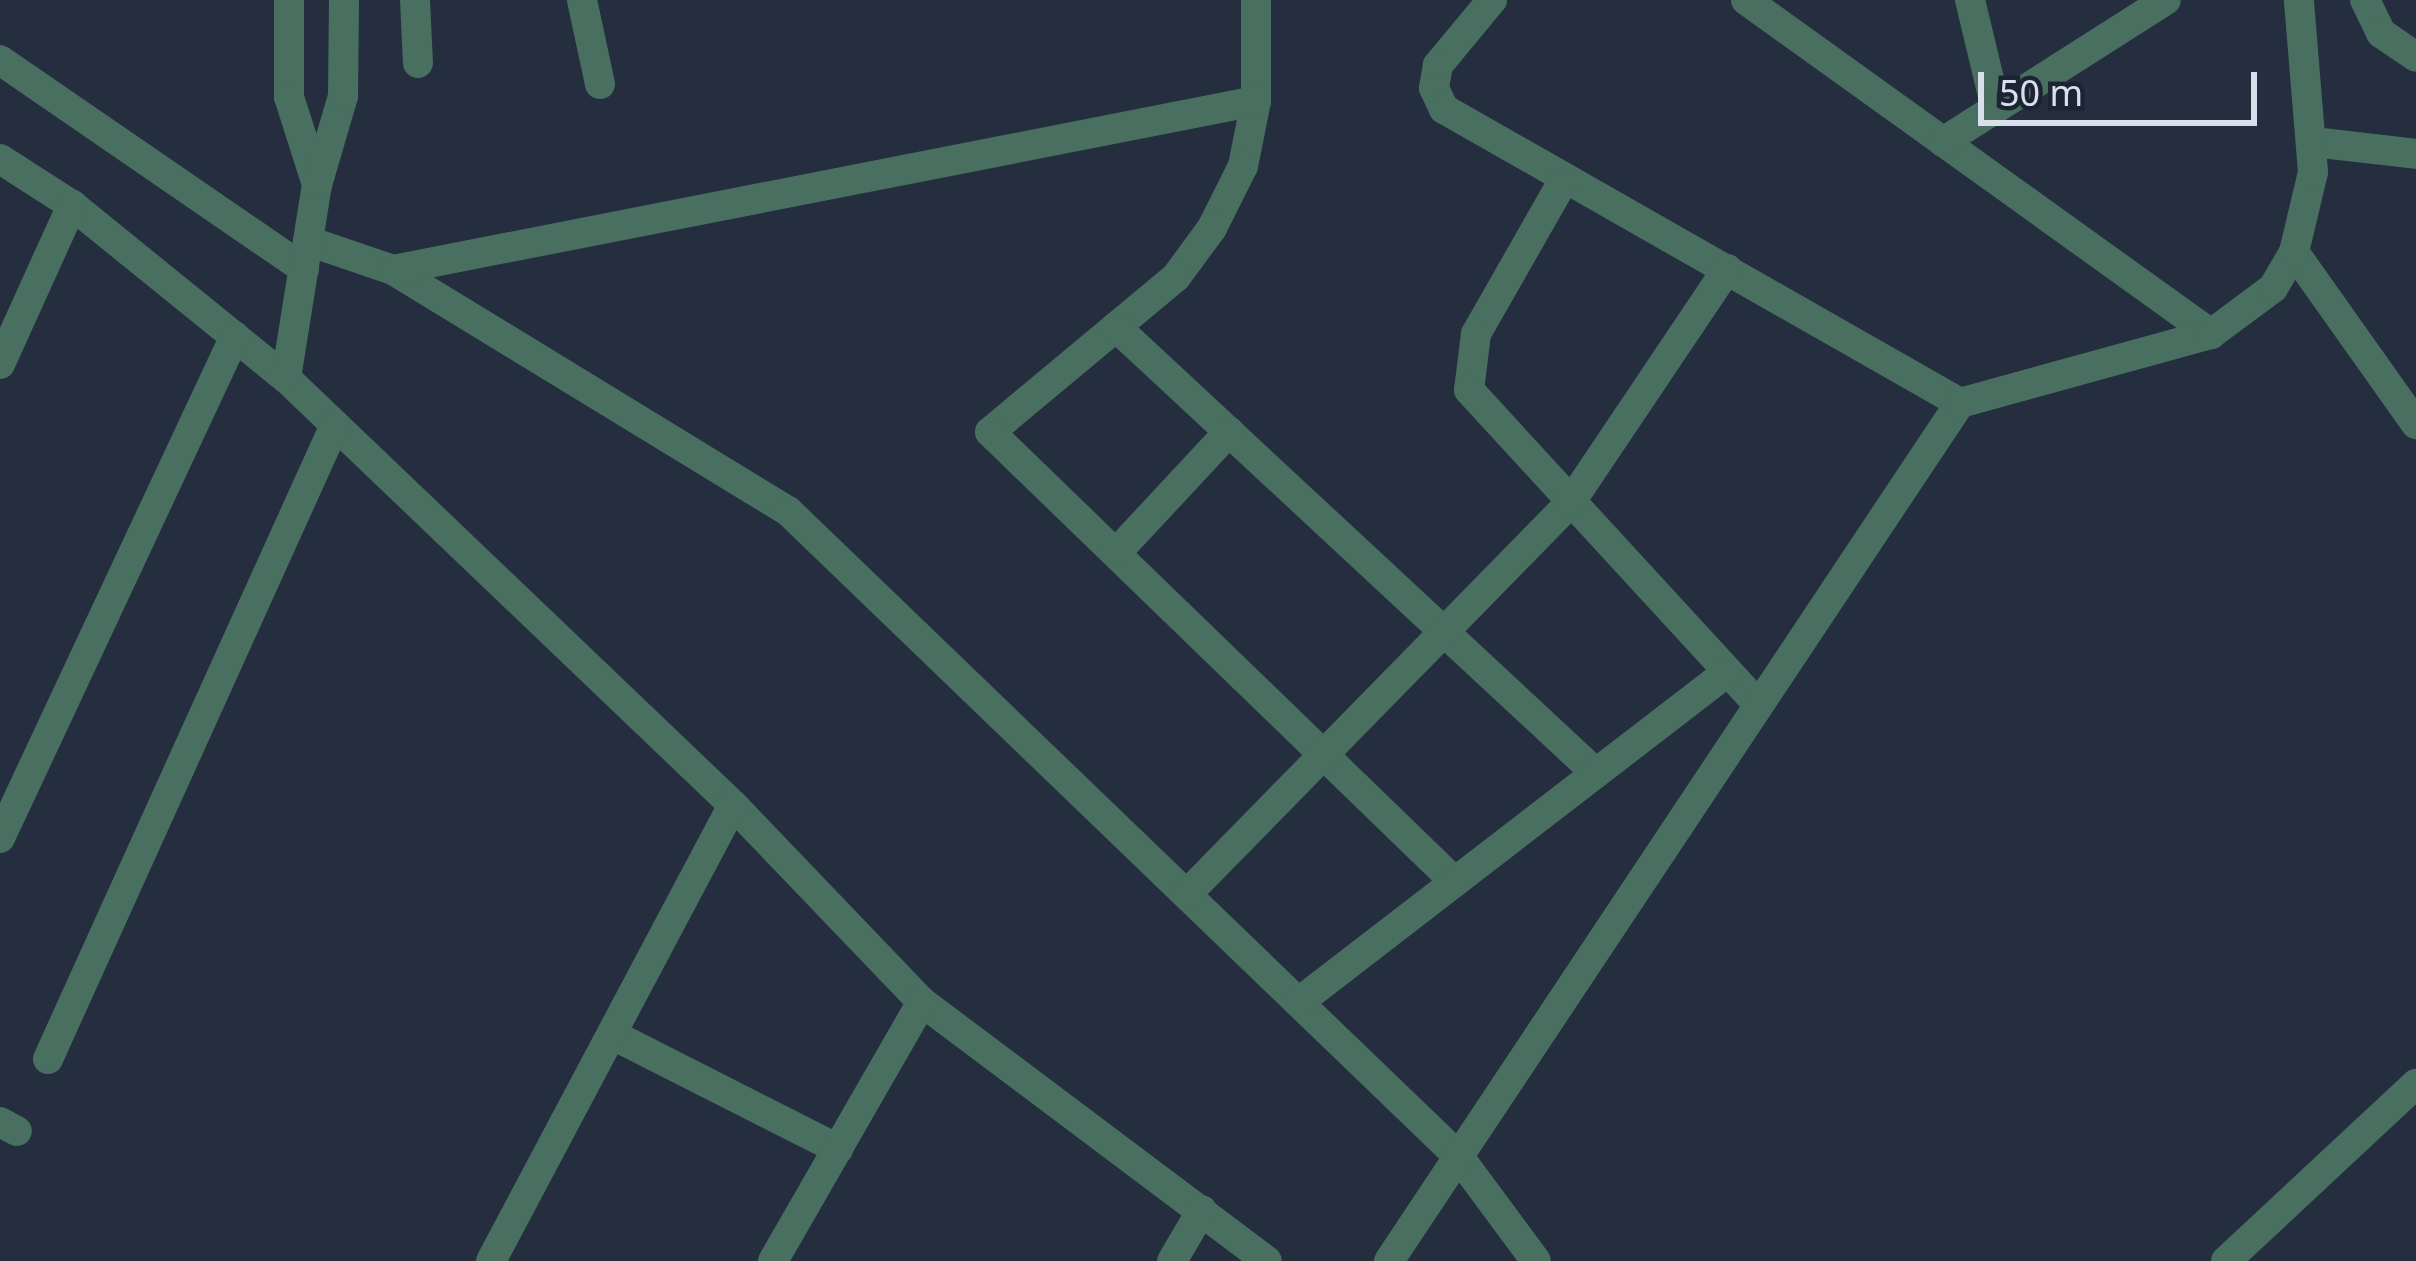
<!DOCTYPE html>
<html>
<head>
<meta charset="utf-8">
<style>
  body { margin:0 }
  #map { position:relative; width:2416px; height:1261px; overflow:hidden; background:#252e3f; font-family:"Noto Sans",sans-serif }
  div>[style] { position:absolute }
  [style*='--x'] { left:calc(var(--x)*1px); top:calc(var(--y)*1px); width:calc(var(--w)*1px); rotate:calc(var(--a)*1deg) }
  .minor>* { height:30px; margin:-15px; padding:0 15px; transform-origin:15px; border-radius:15px; background:#486f5f }
  span { translate:-50% -50%; white-space:nowrap; text-align:center; line-height:1.15; -webkit-text-stroke:9px #1c2434; paint-order:stroke }
  .scale { position:absolute; left:1978px; top:72px; width:279px; height:54px; box-sizing:border-box; border:6px solid #dae0eb; border-top:0; padding-left:15px; font-size:36px; line-height:42px; white-space:nowrap; color:#dae0eb; -webkit-text-stroke:9px #1c2434; paint-order:stroke }
</style>
</head>
<body>
<div id="map">
  <div class="minor">
    <div style="--x:289;--y:0;--w:97;--a:90"></div>
    <div style="--x:289;--y:97;--w:92;--a:72.3"></div>
    <div style="--x:415;--y:0;--w:63;--a:87.3"></div>
    <div style="--x:582;--y:0;--w:86;--a:77.9"></div>
    <div style="--x:1256;--y:0;--w:101;--a:90"></div>
    <div style="--x:1256;--y:101;--w:66;--a:101.3"></div>
    <div style="--x:1243;--y:166;--w:69;--a:116.6"></div>
    <div style="--x:1212;--y:228;--w:61;--a:126.3"></div>
    <div style="--x:1176;--y:277;--w:242;--a:140.2"></div>
    <div style="--x:990;--y:432;--w:647;--a:44.06"></div>
    <div style="--x:1492;--y:0;--w:85;--a:129.7"></div>
    <div style="--x:1438;--y:65;--w:23;--a:100"></div>
    <div style="--x:1434;--y:88;--w:23;--a:65"></div>
    <div style="--x:1444;--y:109;--w:594;--a:29.67"></div>
    <div style="--x:1746;--y:0;--w:573;--a:35.69"></div>
    <div style="--x:1970;--y:0;--w:111;--a:76.5"></div>
    <div style="--x:2365;--y:0;--w:37;--a:64"></div>
    <div style="--x:2381;--y:33;--w:42;--a:34.4"></div>
    <div style="--x:0;--y:60;--w:369;--a:34.5"></div>
    <div style="--x:1943;--y:142;--w:264;--a:-32.5"></div>
    <div style="--x:2313;--y:142;--w:104;--a:6.6"></div>
    <div style="--x:0;--y:159;--w:85;--a:32.6"></div>
    <div style="--x:72;--y:205;--w:275;--a:39"></div>
    <div style="--x:286;--y:378;--w:618;--a:43.69"></div>
    <div style="--x:733;--y:805;--w:273;--a:46.2"></div>
    <div style="--x:922;--y:1002;--w:431;--a:36.9"></div>
    <div style="--x:1562;--y:183;--w:174;--a:119.7"></div>
    <div style="--x:1476;--y:334;--w:56;--a:97.1"></div>
    <div style="--x:1469;--y:390;--w:425;--a:47.4"></div>
    <div style="--x:308;--y:241;--w:90;--a:18.8"></div>
    <div style="--x:393;--y:270;--w:463;--a:31.4"></div>
    <div style="--x:788;--y:511;--w:931;--a:43.91"></div>
    <div style="--x:1459;--y:1157;--w:129;--a:53.5"></div>
    <div style="--x:2294;--y:252;--w:211;--a:54.7"></div>
    <div style="--x:393;--y:270;--w:879;--a:-11.08"></div>
    <div style="--x:1116;--y:327;--w:655;--a:42.9"></div>
    <div style="--x:0;--y:364;--w:175;--a:-65.6"></div>
    <div style="--x:286;--y:378;--w:195;--a:-80.9"></div>
    <div style="--x:317;--y:185;--w:93;--a:-73.7"></div>
    <div style="--x:343;--y:96;--w:96;--a:-89.4"></div>
    <div style="--x:1116;--y:553;--w:166;--a:-47"></div>
    <div style="--x:0;--y:838;--w:554;--a:-64.91"></div>
    <div style="--x:1187;--y:894;--w:547;--a:-45.59"></div>
    <div style="--x:1570;--y:503;--w:282;--a:-56.1"></div>
    <div style="--x:1299;--y:1002;--w:539;--a:-37.61"></div>
    <div style="--x:617;--y:1037;--w:248;--a:26.9"></div>
    <div style="--x:48;--y:1059;--w:696;--a:-65.64"></div>
    <div style="--x:0;--y:1122;--w:19;--a:28"></div>
    <div style="--x:491;--y:1261;--w:516;--a:-62.05"></div>
    <div style="--x:773;--y:1261;--w:299;--a:-60.1"></div>
    <div style="--x:1172;--y:1261;--w:59;--a:-59.5"></div>
    <div style="--x:1389;--y:1261;--w:1031;--a:-56.36"></div>
    <div style="--x:1960;--y:403;--w:260;--a:-15.4"></div>
    <div style="--x:2211;--y:334;--w:77;--a:-36.6"></div>
    <div style="--x:2273;--y:288;--w:42;--a:-59.7"></div>
    <div style="--x:2294;--y:252;--w:82;--a:-76.6"></div>
    <div style="--x:2313;--y:172;--w:173;--a:-94.7"></div>
    <div style="--x:2226;--y:1261;--w:260;--a:-43"></div>
  </div>
  <div class="scale">50 m</div>
</div>
</body>
</html>
